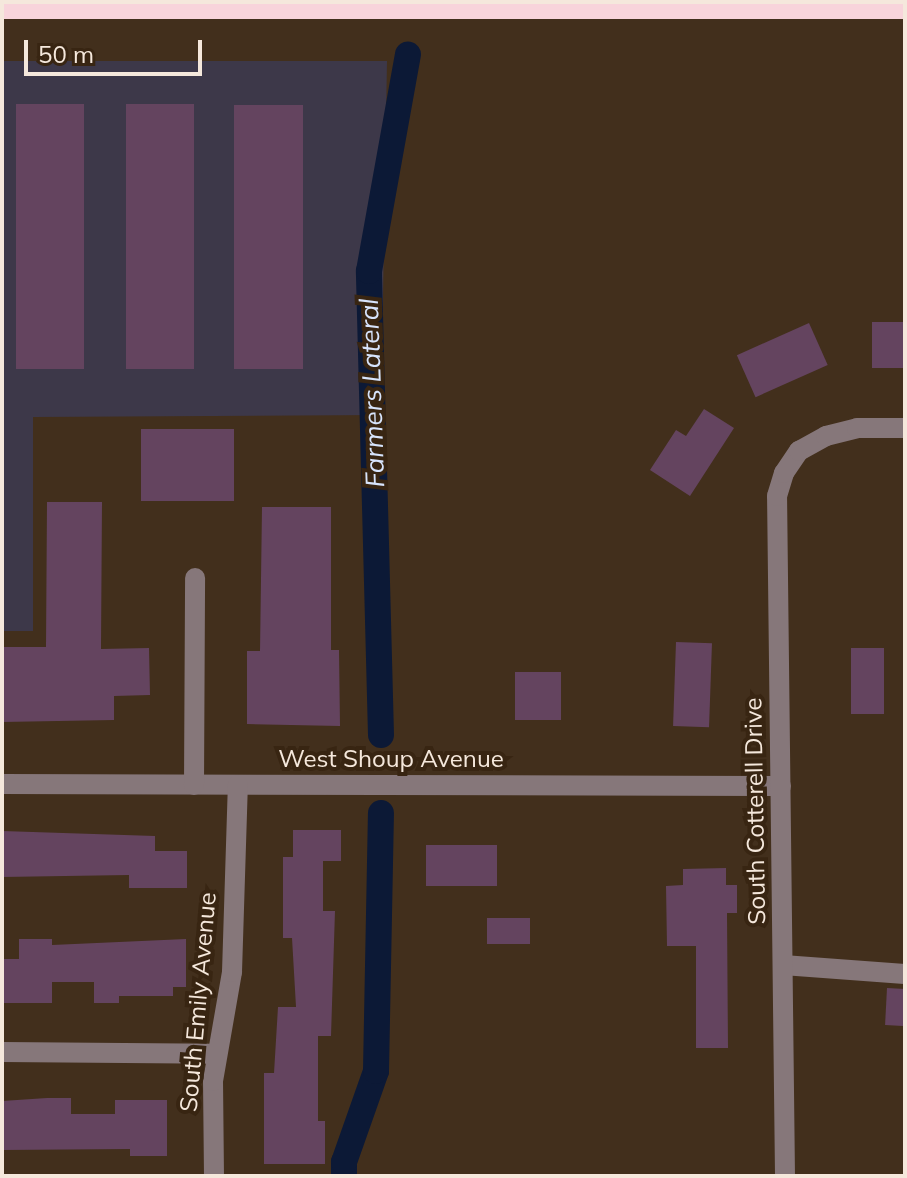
<!DOCTYPE html>
<html>
<head>
<meta charset="utf-8">
<style>
  body { margin:0 }
  #map { position:relative; width:907px; height:1178px; overflow:hidden; background:#422f1c; font-family:Mulish,sans-serif }
  div>[style] { position:absolute }
  [style*='--x'] { left:calc(var(--x)*1px); top:calc(var(--y)*1px); width:calc(var(--w)*1px); rotate:calc(var(--a)*1deg) }
  .commercial>* { inset:0; background:#3d3849 }
  .canal>* { height:26px; margin:-13px; padding:0 13px; transform-origin:13px; border-radius:13px; background:#0c1936 }
  .building>* { inset:0; background:#64445f; transform-origin:0 0 }
  .minor>* { height:20px; margin:-10px; padding:0 10px; transform-origin:10px; border-radius:10px; background:#86777a }
  .highway>* { height:24px; margin:-12px; padding:0 12px; transform-origin:12px; border-radius:12px; background:#f8d4db }
  span { translate:-50% -50%; white-space:nowrap; text-align:center; line-height:1.15; -webkit-text-stroke:8px #382512; paint-order:stroke }
  .street-label { font-size:24px; color:#f5e8dc }
  .water-label { font-size:26px; color:#d7e4fc; font-style:italic }
  .frame { position:absolute; inset:0; border:4px solid #f5e8dc; pointer-events:none }
  .scale { position:absolute; left:24px; top:40px; width:178px; height:36px; box-sizing:border-box; border:4px solid #f5e8dc; border-top:0; padding-left:10px; font-size:24px; line-height:28px; white-space:nowrap; color:#f5e8dc; -webkit-text-stroke:6px #382512; paint-order:stroke }
</style>
</head>
<body>
<div id="map">
  <div class="commercial">
    <div style="clip-path:polygon(2px 61px,387px 61px,381px 415px,33px 417px,33px 631px,2px 631px)"></div>
  </div>
  <div class="canal">
    <div style="--x:381;--y:735;--w:464;--a:-91.5"></div>
    <div style="--x:369;--y:271;--w:220;--a:-79.8"></div>
    <div style="--x:344;--y:1176;--w:14;--a:-90"></div>
    <div style="--x:344;--y:1162;--w:96;--a:-70.6"></div>
    <div style="--x:376;--y:1071;--w:258;--a:-88.9"></div>
  </div>
  <div class="building">
    <div style="left:16px;top:104px;width:68px;height:265px"></div>
    <div style="left:126px;top:104px;width:68px;height:265px"></div>
    <div style="left:234px;top:105px;width:69px;height:264px"></div>
    <div style="left:872px;top:322px;width:33px;height:46px"></div>
    <div style="left:809px;top:323px;width:46px;height:79px;rotate:66deg"></div>
    <div style="clip-path:polygon(704px 409px,734px 428px,690px 496px,650px 470px,676px 430px,686px 436px)"></div>
    <div style="left:141px;top:429px;width:93px;height:72px"></div>
    <div style="clip-path:polygon(47px 502px,102px 502px,101px 649px,149px 648px,150px 695px,114px 696px,114px 720px,2px 722px,2px 647px,46px 647px)"></div>
    <div style="clip-path:polygon(262px 507px,331px 507px,331px 650px,339px 650px,340px 726px,247px 724px,247px 651px,260px 651px)"></div>
    <div style="left:676px;top:642px;width:36px;height:84px;rotate:2deg"></div>
    <div style="left:851px;top:648px;width:33px;height:66px"></div>
    <div style="left:515px;top:672px;width:46px;height:48px"></div>
    <div style="clip-path:polygon(293px 830px,341px 830px,341px 861px,323px 861px,323px 911px,335px 911px,331px 1036px,318px 1036px,318px 1121px,325px 1121px,325px 1164px,264px 1164px,264px 1073px,274px 1073px,278px 1007px,296px 1007px,292px 938px,283px 938px,283px 857px,293px 857px)"></div>
    <div style="clip-path:polygon(2px 831px,155px 836px,155px 851px,187px 851px,187px 888px,129px 888px,129px 875px,2px 877px)"></div>
    <div style="left:426px;top:845px;width:71px;height:41px"></div>
    <div style="clip-path:polygon(726px 868px,726px 885px,737px 885px,737px 913px,727px 913px,728px 1048px,696px 1048px,696px 946px,667px 946px,666px 886px,683px 885px,683px 869px)"></div>
    <div style="left:487px;top:918px;width:43px;height:26px"></div>
    <div style="clip-path:polygon(19px 939px,52px 939px,52px 945px,186px 939px,186px 987px,173px 987px,173px 996px,119px 996px,119px 1003px,94px 1003px,94px 982px,52px 982px,52px 1003px,2px 1003px,2px 959px,19px 959px)"></div>
    <div style="left:887px;top:988px;width:18px;height:37px;rotate:3deg"></div>
    <div style="clip-path:polygon(47px 1098px,71px 1098px,71px 1114px,115px 1114px,115px 1100px,167px 1100px,167px 1156px,130px 1156px,130px 1149px,2px 1150px,2px 1101px)"></div>
  </div>
  <div class="minor">
    <div style="--x:2;--y:784;--w:779;--a:0.15"></div>
    <div style="--x:194;--y:785;--w:207;--a:-89.7"></div>
    <div style="--x:783;--y:965;--w:122;--a:4.2"></div>
    <div style="--x:2;--y:1052;--w:213;--a:0.5"></div>
    <div style="--x:214;--y:1176;--w:95;--a:-90.6"></div>
    <div style="--x:213;--y:1081;--w:111;--a:-80.1"></div>
    <div style="--x:232;--y:972;--w:187;--a:-88.2"></div>
    <div style="--x:785;--y:1176;--w:680;--a:-90.67"></div>
    <div style="--x:777;--y:496;--w:24;--a:-73"></div>
    <div style="--x:784;--y:473;--w:27;--a:-56"></div>
    <div style="--x:799;--y:451;--w:31;--a:-29"></div>
    <div style="--x:826;--y:436;--w:32;--a:-14"></div>
    <div style="--x:857;--y:428;--w:48;--a:0"></div>
  </div>
  <div class="highway">
    <div style="--x:2;--y:7;--w:903;--a:0"></div>
  </div>
  <div class="street-label">
    <span style="left:391px;top:759px">West Shoup Avenue</span>
    <span style="left:755px;top:811px;rotate:-91deg">South Cotterell Drive</span>
    <span style="left:198px;top:1002px;rotate:-85deg">South Emily Avenue</span>
  </div>
  <div class="water-label">
    <span style="left:372px;top:393px;rotate:-92deg">Farmers Lateral</span>
  </div>
  <div class="frame"></div>
  <div class="scale">50 m</div>
</div>
</body>
</html>
